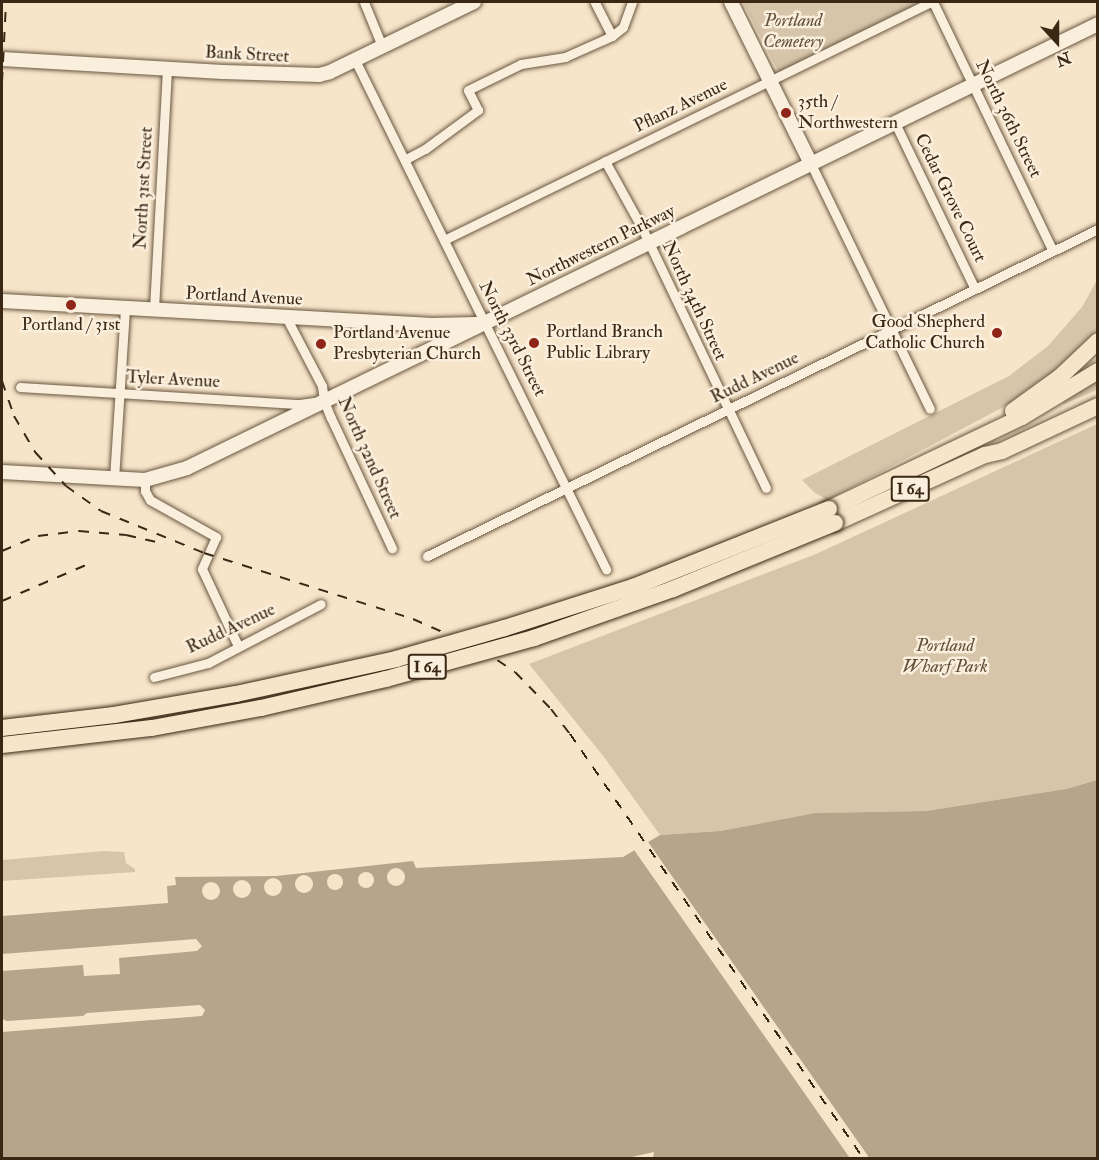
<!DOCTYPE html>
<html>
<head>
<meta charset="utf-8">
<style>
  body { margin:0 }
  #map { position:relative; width:1099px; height:1160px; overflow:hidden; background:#f7e5c9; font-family:"IM FELL Double Pica",serif }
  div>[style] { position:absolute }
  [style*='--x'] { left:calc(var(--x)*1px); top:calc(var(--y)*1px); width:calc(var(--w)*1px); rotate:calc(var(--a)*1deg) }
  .green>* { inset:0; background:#d7c5aa }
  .water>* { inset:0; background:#b7a58b }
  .pier>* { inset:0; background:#f7e5c9; transform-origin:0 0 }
  .round { border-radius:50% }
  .roads { filter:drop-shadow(0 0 2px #695741) drop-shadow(0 0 2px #695741) }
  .street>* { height:9px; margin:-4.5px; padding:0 4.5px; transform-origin:4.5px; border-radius:4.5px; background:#faeedc }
  .secondary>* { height:14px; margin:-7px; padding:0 7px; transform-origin:7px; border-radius:7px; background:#faeedc }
  .highway>* { height:16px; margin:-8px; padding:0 8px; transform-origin:8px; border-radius:8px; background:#f7e5c9 }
  .rail>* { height:2px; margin-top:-1px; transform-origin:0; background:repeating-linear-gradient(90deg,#3a2814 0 10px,transparent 0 20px) }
  .bridges { filter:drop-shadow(0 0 2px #3a2814) drop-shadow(0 0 2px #3a2814) }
  .highway-bridge>* { height:16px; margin:-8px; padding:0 8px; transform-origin:8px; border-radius:8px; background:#f7e5c9 }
  .dots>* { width:16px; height:16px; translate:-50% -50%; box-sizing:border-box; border:3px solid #faeedc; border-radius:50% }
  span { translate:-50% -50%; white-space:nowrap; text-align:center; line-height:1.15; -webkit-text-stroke:5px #faeedc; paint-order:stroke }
  .shield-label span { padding:2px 4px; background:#faeedc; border:2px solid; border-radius:4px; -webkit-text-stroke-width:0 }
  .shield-label { font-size:16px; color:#3a2814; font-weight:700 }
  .park-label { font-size:18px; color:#614f3a; font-style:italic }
  .street-label { font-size:18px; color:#3a2814 }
  .poi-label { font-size:18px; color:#3a2814 }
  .left { translate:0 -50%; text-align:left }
  .right { translate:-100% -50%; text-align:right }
  .frame { position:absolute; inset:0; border:3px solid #3a2814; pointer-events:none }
  .north { position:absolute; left:1027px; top:12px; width:60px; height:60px; -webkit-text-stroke:4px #faeedc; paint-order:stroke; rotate:159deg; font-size:16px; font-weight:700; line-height:24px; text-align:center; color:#3a2814 }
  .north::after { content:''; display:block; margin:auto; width:21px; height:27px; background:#3a2814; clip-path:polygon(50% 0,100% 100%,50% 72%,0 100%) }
</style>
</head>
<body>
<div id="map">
  <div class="green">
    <div style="clip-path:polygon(743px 2px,924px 2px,779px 73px)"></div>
    <div style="clip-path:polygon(1097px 280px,1097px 332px,1068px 364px,1011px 403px,828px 500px,815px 493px,802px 480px,1009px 376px,1048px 346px,1082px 307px)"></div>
    <div style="clip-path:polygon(1097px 378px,1097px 390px,1064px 404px,1063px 400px)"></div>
    <div style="clip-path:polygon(1097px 424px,1097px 780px,1066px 789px,926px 811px,815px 813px,720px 831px,660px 835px,604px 757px,529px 664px,816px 554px)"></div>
    <div style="clip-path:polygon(104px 851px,124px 852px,126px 863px,135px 869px,135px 872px,2px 881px,2px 860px)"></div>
  </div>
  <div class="water">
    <div style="clip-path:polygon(1097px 780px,1097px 1158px,653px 1158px,654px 1152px,627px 1158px,2px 1158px,2px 916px,168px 903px,167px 886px,176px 885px,175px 877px,276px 876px,413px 861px,416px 868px,623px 857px,660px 835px,720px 831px,815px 813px,926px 811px,1066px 789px)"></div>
  </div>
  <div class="pier">
    <div style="left:646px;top:839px;width:388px;height:16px;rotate:55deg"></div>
    <div class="round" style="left:387px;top:868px;width:18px;height:18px"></div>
    <div class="round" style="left:358px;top:872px;width:16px;height:16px"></div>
    <div class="round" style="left:327px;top:874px;width:16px;height:16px"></div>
    <div class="round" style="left:295px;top:875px;width:18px;height:18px"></div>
    <div class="round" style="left:264px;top:878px;width:18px;height:18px"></div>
    <div class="round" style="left:233px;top:880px;width:18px;height:18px"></div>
    <div class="round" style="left:202px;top:882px;width:18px;height:18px"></div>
    <div style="clip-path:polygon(196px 939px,202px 946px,197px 951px,119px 958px,120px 974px,84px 976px,83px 965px,2px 971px,2px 954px)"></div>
    <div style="clip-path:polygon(200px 1005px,205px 1010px,202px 1016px,2px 1032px,2px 1019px,7px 1021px,67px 1017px,83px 1016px,87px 1013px)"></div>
  </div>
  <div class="roads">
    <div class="street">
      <div style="--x:364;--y:2;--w:48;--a:67.8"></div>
      <div style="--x:933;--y:2;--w:276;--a:64.3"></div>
      <div style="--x:612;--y:36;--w:14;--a:-39"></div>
      <div style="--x:623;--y:27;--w:27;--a:-70"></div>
      <div style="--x:355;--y:60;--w:568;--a:63.75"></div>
      <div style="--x:895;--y:123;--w:184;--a:64.3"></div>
      <div style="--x:406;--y:159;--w:21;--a:-28"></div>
      <div style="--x:425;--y:149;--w:66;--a:-36.3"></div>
      <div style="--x:478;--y:110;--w:22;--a:-117"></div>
      <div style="--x:468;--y:90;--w:59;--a:-26.1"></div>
      <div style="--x:521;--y:64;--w:45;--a:-9"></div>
      <div style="--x:565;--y:57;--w:51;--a:-24.1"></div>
      <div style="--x:612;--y:36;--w:38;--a:-117"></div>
      <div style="--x:605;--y:161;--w:77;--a:61.1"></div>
      <div style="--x:642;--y:228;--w:288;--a:64.5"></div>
      <div style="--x:811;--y:164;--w:272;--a:64.1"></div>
      <div style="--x:444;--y:240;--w:542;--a:-26.05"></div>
      <div style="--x:154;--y:309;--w:241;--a:-86.9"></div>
      <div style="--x:286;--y:317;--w:78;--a:62.4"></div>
      <div style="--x:322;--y:386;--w:15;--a:82"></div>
      <div style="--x:324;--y:401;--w:18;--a:68"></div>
      <div style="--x:331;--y:418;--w:144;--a:64.9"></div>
      <div style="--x:20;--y:387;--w:281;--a:3.5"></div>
      <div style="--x:300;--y:404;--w:14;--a:-8"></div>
      <div style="--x:114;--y:479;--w:172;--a:-86.3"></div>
      <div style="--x:145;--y:480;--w:11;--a:90"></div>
      <div style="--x:145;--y:491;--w:10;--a:61"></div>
      <div style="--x:150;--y:500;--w:76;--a:29.3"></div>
      <div style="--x:216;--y:537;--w:35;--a:114"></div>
      <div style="--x:202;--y:569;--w:85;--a:64.9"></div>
      <div style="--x:427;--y:556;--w:746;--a:-25.98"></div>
      <div style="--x:154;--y:677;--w:56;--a:-14.5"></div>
      <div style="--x:208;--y:663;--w:127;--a:-27.6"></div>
    </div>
    <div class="secondary">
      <div style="--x:731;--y:2;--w:181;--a:63.7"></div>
      <div style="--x:2;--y:59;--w:221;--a:3.4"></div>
      <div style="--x:223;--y:72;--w:96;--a:1.8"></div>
      <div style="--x:319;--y:75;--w:11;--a:-15"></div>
      <div style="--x:330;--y:72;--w:160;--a:-25.9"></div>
      <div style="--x:2;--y:301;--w:431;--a:3.2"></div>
      <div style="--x:432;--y:325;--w:44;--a:-1.3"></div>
      <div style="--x:2;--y:472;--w:143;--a:3.2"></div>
      <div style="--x:145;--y:480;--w:44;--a:-15.9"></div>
      <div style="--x:187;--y:468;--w:1013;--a:-25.98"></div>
    </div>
    <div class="highway">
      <div style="--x:1013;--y:411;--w:58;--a:-35.9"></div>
      <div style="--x:1060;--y:377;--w:52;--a:-43.5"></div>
      <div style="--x:829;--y:509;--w:214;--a:-25.5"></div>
      <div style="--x:1022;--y:417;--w:89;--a:-31.2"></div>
      <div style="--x:835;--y:523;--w:165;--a:-24.4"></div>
      <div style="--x:985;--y:455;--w:17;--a:-13"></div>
      <div style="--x:1002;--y:451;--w:106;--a:-25.1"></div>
    </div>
  </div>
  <div class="rail">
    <div style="--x:2;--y:82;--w:80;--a:-87.1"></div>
    <div style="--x:2;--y:381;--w:37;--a:71"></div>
    <div style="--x:14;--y:416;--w:42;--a:59.7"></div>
    <div style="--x:35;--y:452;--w:46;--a:47.6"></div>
    <div style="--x:66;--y:486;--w:43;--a:35.5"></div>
    <div style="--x:101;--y:511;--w:111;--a:22.2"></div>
    <div style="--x:204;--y:553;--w:219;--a:17.5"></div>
    <div style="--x:413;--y:619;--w:74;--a:23.8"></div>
    <div style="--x:481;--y:649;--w:41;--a:34.1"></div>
    <div style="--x:515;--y:672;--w:52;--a:45.8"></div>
    <div style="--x:551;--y:709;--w:31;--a:53"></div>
    <div style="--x:570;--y:734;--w:515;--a:55.35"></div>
    <div style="--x:2;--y:551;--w:39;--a:-23"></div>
    <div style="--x:38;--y:536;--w:41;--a:-7"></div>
    <div style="--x:79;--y:531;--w:47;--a:4.9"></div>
    <div style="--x:126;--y:535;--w:40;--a:13"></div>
    <div style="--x:2;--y:601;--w:99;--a:-23.2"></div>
  </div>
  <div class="bridges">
    <div class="highway-bridge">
      <div style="--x:2;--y:728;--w:113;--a:-6.6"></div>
      <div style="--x:114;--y:715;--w:124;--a:-9.8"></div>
      <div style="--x:236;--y:694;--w:164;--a:-12.3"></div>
      <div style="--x:396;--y:659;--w:113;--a:-15.9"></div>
      <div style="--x:505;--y:628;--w:134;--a:-17.8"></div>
      <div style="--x:633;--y:587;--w:211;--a:-21.7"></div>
      <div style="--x:2;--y:745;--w:151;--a:-6.5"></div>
      <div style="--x:152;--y:728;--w:111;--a:-10.4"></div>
      <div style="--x:261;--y:708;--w:128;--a:-13.1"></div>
      <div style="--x:386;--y:679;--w:154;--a:-15.5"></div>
      <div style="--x:534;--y:638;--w:147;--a:-19.4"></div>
      <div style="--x:673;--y:589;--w:175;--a:-22.2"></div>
    </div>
  </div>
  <div class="dots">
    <div style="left:786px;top:113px;background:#8f2418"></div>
    <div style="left:71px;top:305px;background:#8f2418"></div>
    <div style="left:997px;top:333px;background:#8f2418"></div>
    <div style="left:534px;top:343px;background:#8f2418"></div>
    <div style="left:321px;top:344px;background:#8f2418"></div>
  </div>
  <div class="shield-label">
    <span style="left:910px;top:489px">I 64</span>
    <span style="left:427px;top:667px">I 64</span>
  </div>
  <div class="park-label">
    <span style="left:793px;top:32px">Portland<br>Cemetery</span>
    <span style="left:945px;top:657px">Portland<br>Wharf Park</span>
  </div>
  <div class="street-label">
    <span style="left:247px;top:55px;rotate:3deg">Bank Street</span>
    <span style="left:681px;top:106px;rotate:-26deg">Pflanz Avenue</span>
    <span style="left:1008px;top:119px;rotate:64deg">North 36th Street</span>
    <span style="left:144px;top:188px;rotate:-87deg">North 31st Street</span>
    <span style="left:950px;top:198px;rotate:64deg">Cedar Grove Court</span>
    <span style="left:601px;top:246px;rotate:-26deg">Northwestern Parkway</span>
    <span style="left:244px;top:297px;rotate:3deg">Portland Avenue</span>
    <span style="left:694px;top:301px;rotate:65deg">North 34th Street</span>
    <span style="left:512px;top:339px;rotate:63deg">North 33rd Street</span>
    <span style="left:755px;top:378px;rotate:-26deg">Rudd Avenue</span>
    <span style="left:173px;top:380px;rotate:3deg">Tyler Avenue</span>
    <span style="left:369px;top:458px;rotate:66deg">North 32nd Street</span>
    <span style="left:231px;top:629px;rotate:-25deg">Rudd Avenue</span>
  </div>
  <div class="poi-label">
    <span class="left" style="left:798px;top:113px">35th /<br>Northwestern</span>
    <span class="right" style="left:985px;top:333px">Good Shepherd<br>Catholic Church</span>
    <span style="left:71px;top:325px">Portland / 31st</span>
    <span class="left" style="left:546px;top:343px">Portland Branch<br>Public Library</span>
    <span class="left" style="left:333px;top:344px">Portland Avenue<br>Presbyterian Church</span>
  </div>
  <div class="frame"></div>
  <div class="north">N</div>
</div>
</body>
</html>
